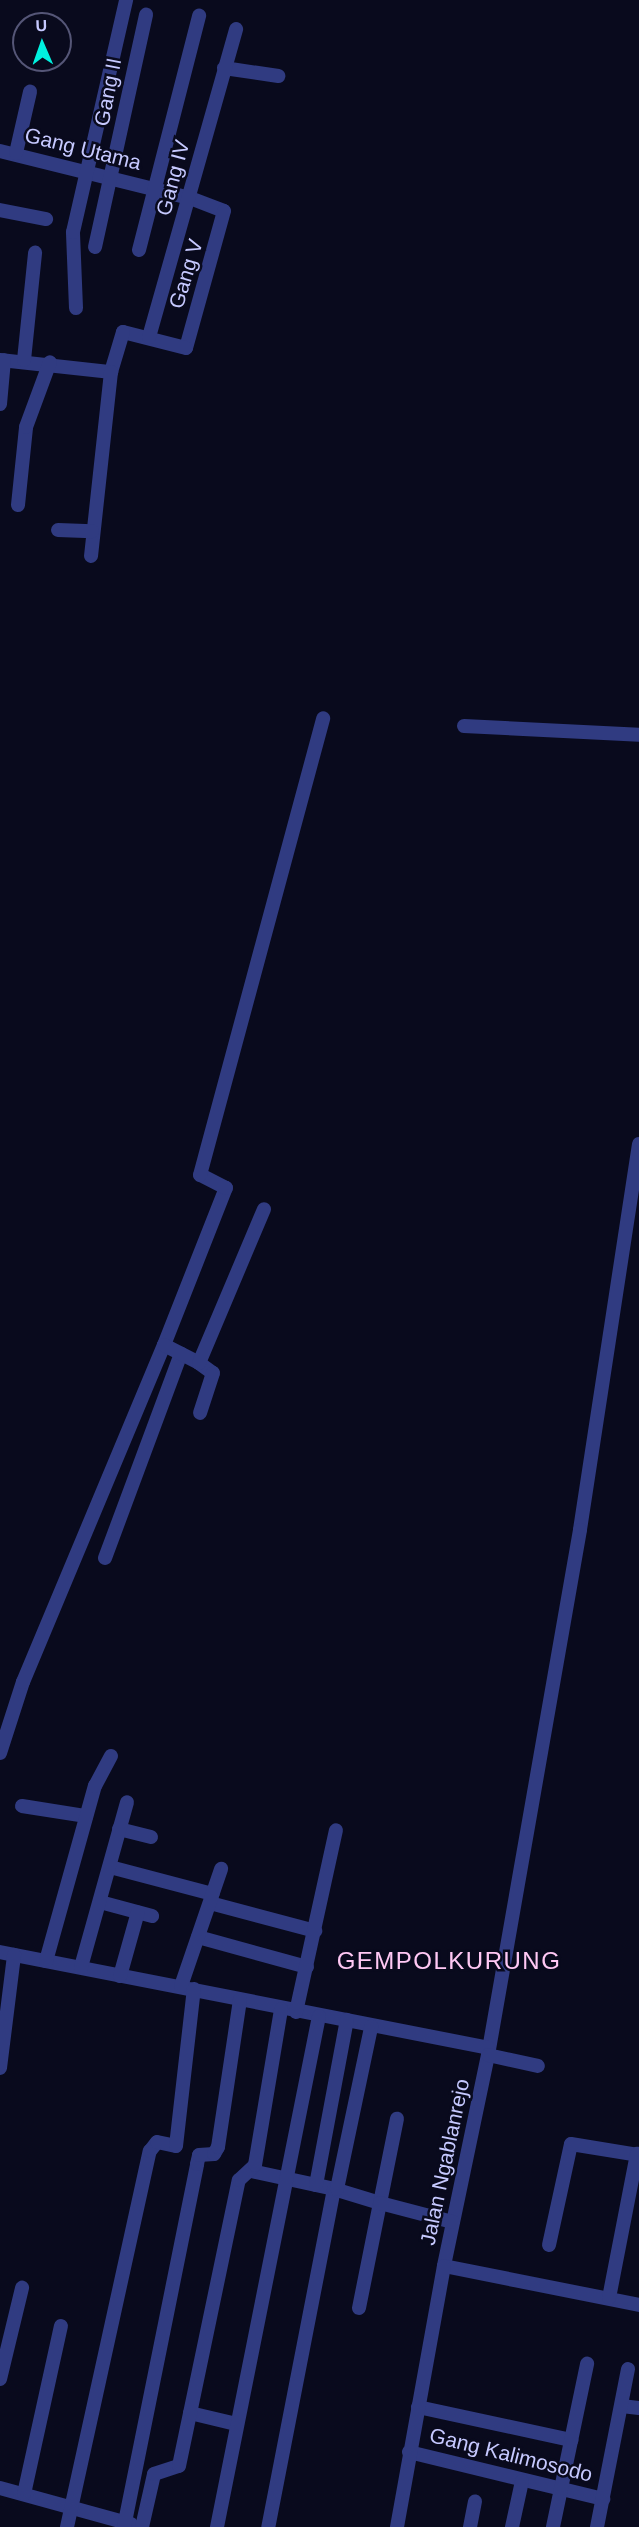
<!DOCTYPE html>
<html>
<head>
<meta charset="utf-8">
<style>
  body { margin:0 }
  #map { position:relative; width:639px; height:2527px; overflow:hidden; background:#090a1d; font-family:Arial,sans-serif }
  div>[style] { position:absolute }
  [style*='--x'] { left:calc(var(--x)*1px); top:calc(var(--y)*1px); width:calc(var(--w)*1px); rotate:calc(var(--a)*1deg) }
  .minor>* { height:14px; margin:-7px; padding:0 7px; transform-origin:7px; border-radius:7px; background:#303b81 }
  span { translate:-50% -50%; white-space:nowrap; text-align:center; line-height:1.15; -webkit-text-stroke:5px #090a1d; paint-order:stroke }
  .street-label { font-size:21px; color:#c6c9ff }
  .quarter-label { font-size:24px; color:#ffc8f4; letter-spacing:1.5px }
  .north { position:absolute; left:12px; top:12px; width:60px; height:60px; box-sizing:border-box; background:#090a1d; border:2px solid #555677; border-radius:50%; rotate:358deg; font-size:16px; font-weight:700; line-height:24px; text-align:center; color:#c6c9ff }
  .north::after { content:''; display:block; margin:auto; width:21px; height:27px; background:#00f1df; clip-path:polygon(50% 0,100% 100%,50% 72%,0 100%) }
</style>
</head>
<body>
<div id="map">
  <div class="minor">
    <div style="--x:224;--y:68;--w:55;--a:8.4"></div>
    <div style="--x:0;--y:151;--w:196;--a:13.9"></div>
    <div style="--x:190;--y:198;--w:36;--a:21"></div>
    <div style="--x:224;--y:211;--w:142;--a:105.5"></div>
    <div style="--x:186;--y:348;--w:65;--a:-165.7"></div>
    <div style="--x:123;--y:332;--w:42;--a:106.7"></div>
    <div style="--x:16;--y:153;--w:63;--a:-77.1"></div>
    <div style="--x:0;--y:210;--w:47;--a:11.1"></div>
    <div style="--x:95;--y:247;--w:238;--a:-77.6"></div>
    <div style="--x:139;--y:250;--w:242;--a:-75.6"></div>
    <div style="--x:76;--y:308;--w:76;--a:-92.3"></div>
    <div style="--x:73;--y:232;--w:238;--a:-77.1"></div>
    <div style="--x:149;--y:337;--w:320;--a:-74.2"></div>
    <div style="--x:0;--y:360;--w:112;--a:6.2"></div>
    <div style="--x:111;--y:372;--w:185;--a:96.2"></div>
    <div style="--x:24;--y:360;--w:108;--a:-84.1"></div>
    <div style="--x:0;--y:404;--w:44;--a:-84.8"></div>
    <div style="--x:18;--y:505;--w:78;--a:-84.1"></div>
    <div style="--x:26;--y:427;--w:69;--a:-69.7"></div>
    <div style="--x:58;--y:530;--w:34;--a:2"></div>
    <div style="--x:464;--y:726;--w:175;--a:2.9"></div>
    <div style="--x:639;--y:1144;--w:390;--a:98.7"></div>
    <div style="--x:580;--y:1530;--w:533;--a:99.94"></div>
    <div style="--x:488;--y:2055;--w:216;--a:101.8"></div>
    <div style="--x:444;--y:2266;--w:199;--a:11.3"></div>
    <div style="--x:164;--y:1345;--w:169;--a:-68.5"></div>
    <div style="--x:226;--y:1188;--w:29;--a:-153"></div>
    <div style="--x:200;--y:1175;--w:473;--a:-74.9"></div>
    <div style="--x:199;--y:1363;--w:17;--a:36"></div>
    <div style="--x:213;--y:1373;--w:42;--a:108"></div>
    <div style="--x:105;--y:1558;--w:218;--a:-69.6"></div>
    <div style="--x:0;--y:1753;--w:75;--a:-72.1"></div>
    <div style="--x:23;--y:1682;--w:365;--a:-67.3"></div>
    <div style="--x:164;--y:1345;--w:39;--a:27"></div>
    <div style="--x:199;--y:1363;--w:167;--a:-67.1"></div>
    <div style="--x:22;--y:1806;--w:65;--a:8.9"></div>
    <div style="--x:119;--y:1829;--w:33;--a:14"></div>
    <div style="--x:110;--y:1867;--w:106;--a:14.7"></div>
    <div style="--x:100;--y:1902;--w:54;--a:15.1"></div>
    <div style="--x:210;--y:1903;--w:109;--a:14.9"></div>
    <div style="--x:198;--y:1937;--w:113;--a:15.4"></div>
    <div style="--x:0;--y:1952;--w:498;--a:11.1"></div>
    <div style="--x:46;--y:1961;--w:182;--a:-74.4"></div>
    <div style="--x:95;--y:1786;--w:34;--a:-62"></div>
    <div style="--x:81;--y:1967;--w:171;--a:-74.4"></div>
    <div style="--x:120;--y:1976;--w:66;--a:-74.3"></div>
    <div style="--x:181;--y:1986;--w:124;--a:-71.1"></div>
    <div style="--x:296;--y:2012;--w:186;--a:-77.6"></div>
    <div style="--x:488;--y:2055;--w:51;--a:12.4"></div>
    <div style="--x:0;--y:2068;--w:114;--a:-82.9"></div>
    <div style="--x:251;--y:2171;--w:85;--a:12.2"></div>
    <div style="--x:334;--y:2189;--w:344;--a:101"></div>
    <div style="--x:316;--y:2185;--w:168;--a:-79.4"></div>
    <div style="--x:334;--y:2189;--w:48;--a:16.9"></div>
    <div style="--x:380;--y:2203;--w:86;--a:-78.6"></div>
    <div style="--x:337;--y:2189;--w:166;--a:-78.1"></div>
    <div style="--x:549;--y:2245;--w:103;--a:-77.7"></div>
    <div style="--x:571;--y:2144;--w:69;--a:9.2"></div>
    <div style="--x:609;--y:2298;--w:147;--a:-79"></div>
    <div style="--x:359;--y:2308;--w:107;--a:-78.7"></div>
    <div style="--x:380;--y:2203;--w:75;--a:14.6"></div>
    <div style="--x:0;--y:2379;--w:94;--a:-76.4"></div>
    <div style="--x:622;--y:2406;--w:17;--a:7"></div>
    <div style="--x:418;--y:2407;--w:157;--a:12.2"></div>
    <div style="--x:190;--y:2413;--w:47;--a:13.4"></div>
    <div style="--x:409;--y:2452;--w:200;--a:13.6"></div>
    <div style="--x:0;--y:2488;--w:136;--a:15.4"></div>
    <div style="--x:24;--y:2494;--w:172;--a:-77.6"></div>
    <div style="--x:67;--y:2527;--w:385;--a:-77.6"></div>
    <div style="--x:150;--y:2151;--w:11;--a:-52"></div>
    <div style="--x:157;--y:2142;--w:19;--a:12"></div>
    <div style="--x:176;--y:2146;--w:158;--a:-83.5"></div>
    <div style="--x:124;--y:2527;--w:370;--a:-78.6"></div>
    <div style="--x:197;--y:2164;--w:9;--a:-77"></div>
    <div style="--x:199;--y:2155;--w:15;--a:-4"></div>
    <div style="--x:214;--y:2154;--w:8;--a:-60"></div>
    <div style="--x:218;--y:2147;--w:149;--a:-81.5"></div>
    <div style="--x:142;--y:2527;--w:54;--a:-77.2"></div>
    <div style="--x:154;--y:2474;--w:26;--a:-18"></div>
    <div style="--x:179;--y:2466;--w:292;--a:-78.2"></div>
    <div style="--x:239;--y:2180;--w:22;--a:-43"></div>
    <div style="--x:255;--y:2165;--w:158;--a:-80.5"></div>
    <div style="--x:217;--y:2527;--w:521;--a:-78.71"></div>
    <div style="--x:397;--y:2527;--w:265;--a:-79.8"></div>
    <div style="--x:470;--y:2527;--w:26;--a:-79"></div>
    <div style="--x:512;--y:2527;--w:47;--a:-77.7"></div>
    <div style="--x:553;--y:2527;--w:167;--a:-78.2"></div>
    <div style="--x:597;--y:2527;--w:161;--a:-78.9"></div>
  </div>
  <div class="street-label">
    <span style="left:108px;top:92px;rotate:-79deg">Gang II</span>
    <span style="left:83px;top:149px;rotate:14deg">Gang Utama</span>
    <span style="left:173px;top:178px;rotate:-75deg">Gang IV</span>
    <span style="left:186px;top:274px;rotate:-73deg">Gang V</span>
    <span style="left:445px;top:2162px;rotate:-78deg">Jalan Ngablanrejo</span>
    <span style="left:511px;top:2455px;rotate:14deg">Gang Kalimosodo</span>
  </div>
  <div class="quarter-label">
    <span style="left:449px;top:1961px">GEMPOLKURUNG</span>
  </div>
  <div class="north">U</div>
</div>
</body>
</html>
